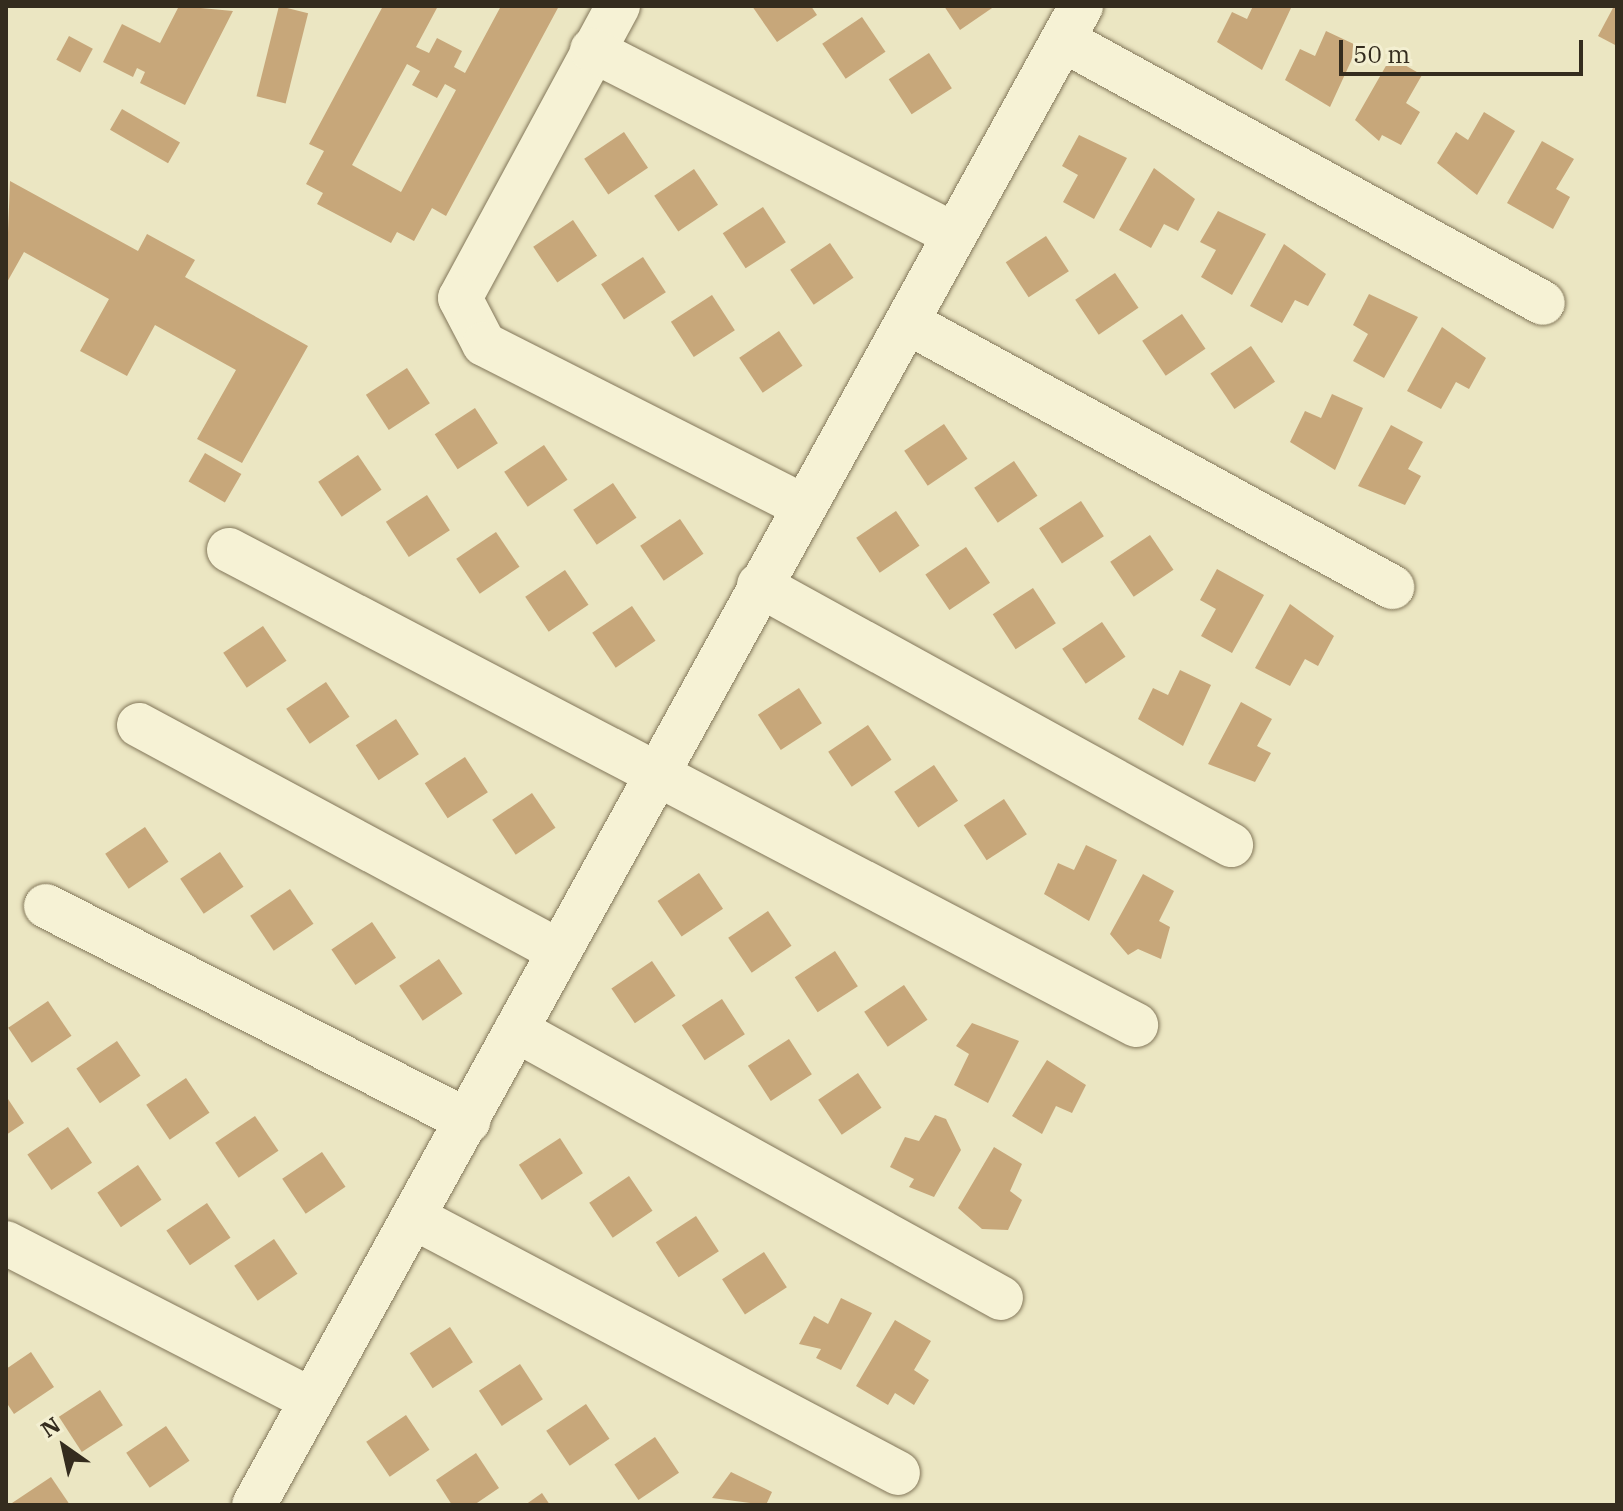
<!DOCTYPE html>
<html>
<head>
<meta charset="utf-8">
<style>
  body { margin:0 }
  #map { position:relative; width:1623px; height:1511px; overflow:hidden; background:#ebe6c2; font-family:"IBM Plex Serif",serif }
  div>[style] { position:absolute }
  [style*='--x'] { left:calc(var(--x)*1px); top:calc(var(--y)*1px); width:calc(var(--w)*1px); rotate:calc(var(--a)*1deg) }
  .building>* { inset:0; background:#c7a77a; transform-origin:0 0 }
  .roads { filter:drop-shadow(0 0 2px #83775a) drop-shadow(0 0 2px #83775a) }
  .minor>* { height:44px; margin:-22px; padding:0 22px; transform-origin:22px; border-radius:22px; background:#f6f2d5 }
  span { translate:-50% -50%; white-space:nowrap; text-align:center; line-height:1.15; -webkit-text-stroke:6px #f3efd1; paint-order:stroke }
  .frame { position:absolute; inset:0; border:8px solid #342c1e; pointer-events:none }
  .north { position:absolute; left:24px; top:1407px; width:80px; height:80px; -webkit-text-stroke:6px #f3efd1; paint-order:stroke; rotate:326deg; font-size:22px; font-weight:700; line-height:32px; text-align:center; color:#342c1e }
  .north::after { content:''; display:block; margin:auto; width:28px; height:36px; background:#342c1e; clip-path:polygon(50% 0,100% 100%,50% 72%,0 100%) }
  .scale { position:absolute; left:1339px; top:40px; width:244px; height:36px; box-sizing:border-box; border:4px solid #342c1e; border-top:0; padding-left:10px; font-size:24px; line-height:28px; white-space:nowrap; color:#342c1e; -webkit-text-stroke:6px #f3efd1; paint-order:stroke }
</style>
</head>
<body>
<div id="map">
  <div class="building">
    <div style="clip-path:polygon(179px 6px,233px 11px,185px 105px,140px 83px,145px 72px,137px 68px,133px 77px,103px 62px,122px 24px,160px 43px)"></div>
    <div style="left:279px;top:6px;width:30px;height:93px;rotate:14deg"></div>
    <div style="clip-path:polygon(evenodd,383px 6px,438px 6px,416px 47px,429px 53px,437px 38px,462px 51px,454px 67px,465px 73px,501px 6px,559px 6px,446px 216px,432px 208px,414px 241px,397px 232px,391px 243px,317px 204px,323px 193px,306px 184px,324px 151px,309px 144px,383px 6px,407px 64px,420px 71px,412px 85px,437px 98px,445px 84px,456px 90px,401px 192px,352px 165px,407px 64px)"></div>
    <div style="clip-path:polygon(752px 6px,811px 6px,817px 15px,777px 42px)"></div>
    <div style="clip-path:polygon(944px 6px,995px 6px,960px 30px)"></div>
    <div style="clip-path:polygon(1253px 6px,1291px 8px,1262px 70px,1217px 42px,1232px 12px,1247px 19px)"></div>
    <div style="clip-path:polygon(1614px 6px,1617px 6px,1617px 46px,1598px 36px)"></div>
    <div style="left:862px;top:17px;width:42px;height:48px;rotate:56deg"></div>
    <div style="clip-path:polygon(1326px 31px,1358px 46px,1330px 107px,1285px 80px,1300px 49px,1315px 56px)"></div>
    <div style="left:69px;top:36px;width:27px;height:27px;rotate:28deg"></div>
    <div style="left:929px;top:53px;width:42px;height:48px;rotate:57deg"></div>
    <div style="clip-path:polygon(1391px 57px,1422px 75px,1406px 103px,1420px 112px,1401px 145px,1382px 135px,1379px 141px,1355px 120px)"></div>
    <div style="left:122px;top:109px;width:67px;height:24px;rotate:30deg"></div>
    <div style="clip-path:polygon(1484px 112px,1515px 131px,1477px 195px,1437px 163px,1456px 132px,1468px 140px)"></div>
    <div style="left:624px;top:132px;width:43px;height:48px;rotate:56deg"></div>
    <div style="clip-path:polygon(1079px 135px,1127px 158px,1094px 219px,1063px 202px,1078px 175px,1062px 166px)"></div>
    <div style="clip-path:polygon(1542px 141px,1574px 159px,1556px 189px,1570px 197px,1553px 229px,1507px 203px)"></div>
    <div style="clip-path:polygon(1154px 168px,1195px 199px,1178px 231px,1164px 224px,1151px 248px,1119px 230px)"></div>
    <div style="left:694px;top:169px;width:43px;height:48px;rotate:56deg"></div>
    <div style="clip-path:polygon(10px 181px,138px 251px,147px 234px,195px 260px,185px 277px,308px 346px,242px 463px,197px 439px,236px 370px,155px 325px,127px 376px,80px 351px,109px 299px,24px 252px,6px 284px)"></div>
    <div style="left:763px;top:207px;width:42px;height:48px;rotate:57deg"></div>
    <div style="clip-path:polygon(1218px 211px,1266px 234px,1232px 295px,1201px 277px,1216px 250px,1200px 242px)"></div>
    <div style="left:573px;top:220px;width:43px;height:48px;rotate:56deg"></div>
    <div style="left:1046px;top:236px;width:42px;height:48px;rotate:57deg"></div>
    <div style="left:830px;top:243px;width:42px;height:48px;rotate:56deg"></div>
    <div style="clip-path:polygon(1284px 244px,1326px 274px,1308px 306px,1295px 300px,1282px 323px,1250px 306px)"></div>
    <div style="left:643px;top:257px;width:42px;height:50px;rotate:57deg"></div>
    <div style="left:1115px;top:273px;width:42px;height:48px;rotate:56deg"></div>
    <div style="clip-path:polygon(1369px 294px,1418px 317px,1384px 378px,1353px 361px,1368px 334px,1353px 325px)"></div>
    <div style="left:712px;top:295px;width:42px;height:49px;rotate:57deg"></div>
    <div style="left:1182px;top:314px;width:42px;height:48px;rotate:56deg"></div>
    <div style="clip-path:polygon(1442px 327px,1486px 358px,1469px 389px,1456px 382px,1441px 409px,1407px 391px)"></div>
    <div style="left:779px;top:331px;width:42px;height:48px;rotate:56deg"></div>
    <div style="left:1251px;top:346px;width:43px;height:49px;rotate:56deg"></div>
    <div style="left:407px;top:368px;width:42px;height:49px;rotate:57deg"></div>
    <div style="clip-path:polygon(1332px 394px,1363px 408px,1335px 470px,1290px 442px,1305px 411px,1321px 418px)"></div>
    <div style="left:475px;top:408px;width:42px;height:48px;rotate:57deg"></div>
    <div style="left:944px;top:424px;width:42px;height:48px;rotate:56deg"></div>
    <div style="clip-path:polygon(1391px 425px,1423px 442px,1408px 469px,1421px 476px,1405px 505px,1358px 486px)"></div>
    <div style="left:544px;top:445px;width:42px;height:48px;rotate:56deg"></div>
    <div style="left:205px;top:453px;width:42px;height:33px;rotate:30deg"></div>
    <div style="left:358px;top:455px;width:42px;height:48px;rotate:56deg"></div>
    <div style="left:1014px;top:461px;width:42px;height:48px;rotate:56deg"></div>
    <div style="left:613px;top:483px;width:42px;height:48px;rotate:56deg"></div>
    <div style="left:427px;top:495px;width:42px;height:49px;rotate:57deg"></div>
    <div style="left:1081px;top:501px;width:42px;height:50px;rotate:57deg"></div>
    <div style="left:896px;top:511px;width:42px;height:48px;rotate:56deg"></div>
    <div style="left:680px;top:519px;width:42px;height:48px;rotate:56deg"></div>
    <div style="left:496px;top:532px;width:42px;height:48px;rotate:56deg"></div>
    <div style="left:1150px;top:535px;width:42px;height:48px;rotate:56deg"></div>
    <div style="left:966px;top:547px;width:43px;height:49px;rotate:56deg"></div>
    <div style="clip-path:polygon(1217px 569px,1264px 595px,1232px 653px,1201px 636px,1216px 609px,1200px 600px)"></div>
    <div style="left:565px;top:570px;width:42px;height:48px;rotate:56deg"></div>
    <div style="left:1033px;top:588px;width:42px;height:48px;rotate:57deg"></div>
    <div style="clip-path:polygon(1290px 604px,1334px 636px,1318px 666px,1305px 659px,1290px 686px,1255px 668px)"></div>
    <div style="left:632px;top:606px;width:42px;height:48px;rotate:56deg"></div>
    <div style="left:1102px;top:622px;width:42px;height:48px;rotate:56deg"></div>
    <div style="left:263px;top:626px;width:42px;height:48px;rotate:56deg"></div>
    <div style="clip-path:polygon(1180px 670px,1211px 685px,1183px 746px,1138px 719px,1153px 688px,1168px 695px)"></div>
    <div style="left:326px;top:682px;width:42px;height:48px;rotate:56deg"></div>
    <div style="left:799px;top:688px;width:42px;height:49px;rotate:57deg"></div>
    <div style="clip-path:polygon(1241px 702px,1272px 719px,1257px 746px,1271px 753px,1255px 782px,1208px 764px)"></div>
    <div style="left:396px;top:719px;width:42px;height:48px;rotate:57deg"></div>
    <div style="left:868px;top:725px;width:42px;height:48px;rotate:56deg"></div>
    <div style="left:465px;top:757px;width:42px;height:48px;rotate:57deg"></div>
    <div style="left:934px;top:765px;width:43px;height:48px;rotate:56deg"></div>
    <div style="left:532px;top:793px;width:42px;height:48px;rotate:56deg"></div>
    <div style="left:1004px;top:799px;width:42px;height:48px;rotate:57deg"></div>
    <div style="left:145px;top:827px;width:42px;height:48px;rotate:56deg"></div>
    <div style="clip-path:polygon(1086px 845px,1117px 860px,1089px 921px,1044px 894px,1058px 863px,1074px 870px)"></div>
    <div style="left:220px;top:852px;width:42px;height:48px;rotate:56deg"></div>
    <div style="left:699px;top:873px;width:43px;height:50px;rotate:56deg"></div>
    <div style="clip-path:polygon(1143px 874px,1174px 891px,1159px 921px,1170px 927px,1161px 959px,1138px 949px,1128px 955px,1110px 934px)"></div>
    <div style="left:290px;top:889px;width:42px;height:48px;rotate:56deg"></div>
    <div style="left:768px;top:911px;width:42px;height:48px;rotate:56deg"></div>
    <div style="left:372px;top:922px;width:43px;height:49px;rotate:56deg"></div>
    <div style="left:835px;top:951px;width:42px;height:48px;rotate:57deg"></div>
    <div style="left:439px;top:959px;width:42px;height:48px;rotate:56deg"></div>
    <div style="left:652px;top:961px;width:42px;height:49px;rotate:56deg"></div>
    <div style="left:904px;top:985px;width:42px;height:48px;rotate:56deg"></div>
    <div style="left:722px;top:999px;width:42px;height:48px;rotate:57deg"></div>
    <div style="left:48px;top:1001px;width:42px;height:48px;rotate:56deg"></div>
    <div style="clip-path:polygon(972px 1023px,1019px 1041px,988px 1103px,954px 1085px,969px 1054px,956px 1046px)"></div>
    <div style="left:789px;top:1039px;width:42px;height:49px;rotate:57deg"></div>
    <div style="left:117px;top:1041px;width:42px;height:49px;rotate:56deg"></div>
    <div style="clip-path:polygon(1047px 1060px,1086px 1085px,1072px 1113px,1056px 1106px,1042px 1134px,1012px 1116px)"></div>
    <div style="left:858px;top:1073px;width:42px;height:48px;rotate:56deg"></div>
    <div style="left:186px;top:1078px;width:42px;height:48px;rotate:56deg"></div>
    <div style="clip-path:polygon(6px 1096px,24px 1123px,6px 1135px)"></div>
    <div style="clip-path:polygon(935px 1115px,946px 1119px,961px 1150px,934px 1197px,909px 1187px,914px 1179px,890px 1167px,905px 1137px,919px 1141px)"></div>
    <div style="left:255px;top:1116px;width:42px;height:48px;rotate:56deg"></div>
    <div style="left:68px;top:1127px;width:43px;height:49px;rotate:56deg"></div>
    <div style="left:560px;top:1138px;width:42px;height:49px;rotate:57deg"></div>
    <div style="clip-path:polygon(994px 1147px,1022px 1164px,1010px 1191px,1022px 1200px,1008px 1230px,982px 1229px,958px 1208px)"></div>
    <div style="left:322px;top:1152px;width:42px;height:48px;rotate:56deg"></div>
    <div style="left:138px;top:1165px;width:42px;height:49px;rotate:56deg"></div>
    <div style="left:629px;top:1176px;width:42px;height:48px;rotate:56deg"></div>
    <div style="left:207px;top:1203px;width:42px;height:49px;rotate:56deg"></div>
    <div style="left:696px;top:1216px;width:42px;height:48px;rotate:57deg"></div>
    <div style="left:274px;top:1239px;width:42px;height:48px;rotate:56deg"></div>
    <div style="left:764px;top:1252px;width:42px;height:50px;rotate:57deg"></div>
    <div style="clip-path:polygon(841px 1298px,872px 1313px,841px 1370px,816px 1358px,821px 1349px,799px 1344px,814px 1316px,828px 1324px)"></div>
    <div style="clip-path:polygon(895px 1320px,931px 1341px,914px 1370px,929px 1380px,914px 1405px,895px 1393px,888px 1405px,856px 1386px)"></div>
    <div style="left:450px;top:1327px;width:42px;height:48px;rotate:57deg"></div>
    <div style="clip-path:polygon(31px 1352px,54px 1387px,14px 1414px,6px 1402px,6px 1369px)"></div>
    <div style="left:520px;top:1364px;width:42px;height:49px;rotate:57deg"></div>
    <div style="left:100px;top:1390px;width:42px;height:49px;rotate:57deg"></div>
    <div style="left:586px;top:1404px;width:42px;height:48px;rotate:56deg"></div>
    <div style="left:406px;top:1415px;width:42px;height:48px;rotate:56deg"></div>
    <div style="left:166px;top:1426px;width:42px;height:48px;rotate:56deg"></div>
    <div style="left:655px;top:1437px;width:43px;height:49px;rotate:56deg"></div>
    <div style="clip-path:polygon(476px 1453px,499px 1488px,474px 1505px,452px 1505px,436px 1480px)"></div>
    <div style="clip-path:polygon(731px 1472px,772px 1492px,766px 1505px,712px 1498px)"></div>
    <div style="clip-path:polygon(51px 1477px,70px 1505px,9px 1505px)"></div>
    <div style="clip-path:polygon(542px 1493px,550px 1505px,525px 1505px)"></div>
  </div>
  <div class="roads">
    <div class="minor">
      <div style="--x:618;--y:6;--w:332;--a:118.4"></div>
      <div style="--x:460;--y:298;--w:52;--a:62.4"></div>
      <div style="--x:484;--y:344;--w:356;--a:26.9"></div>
      <div style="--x:1063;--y:40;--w:547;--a:28.72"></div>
      <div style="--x:592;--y:50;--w:405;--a:27"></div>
      <div style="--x:907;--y:322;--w:553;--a:28.65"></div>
      <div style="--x:229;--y:550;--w:1024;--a:27.64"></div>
      <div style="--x:759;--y:585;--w:539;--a:28.85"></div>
      <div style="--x:139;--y:725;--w:477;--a:28.3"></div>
      <div style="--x:46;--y:906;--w:474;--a:27"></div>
      <div style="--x:516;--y:1030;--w:554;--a:28.92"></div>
      <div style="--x:415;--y:1218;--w:546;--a:27.83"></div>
      <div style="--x:6;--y:1243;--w:341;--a:27.2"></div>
      <div style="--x:254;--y:1505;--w:1712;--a:-61.11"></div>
    </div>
  </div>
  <div class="frame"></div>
  <div class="north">N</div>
  <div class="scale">50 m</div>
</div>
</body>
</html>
